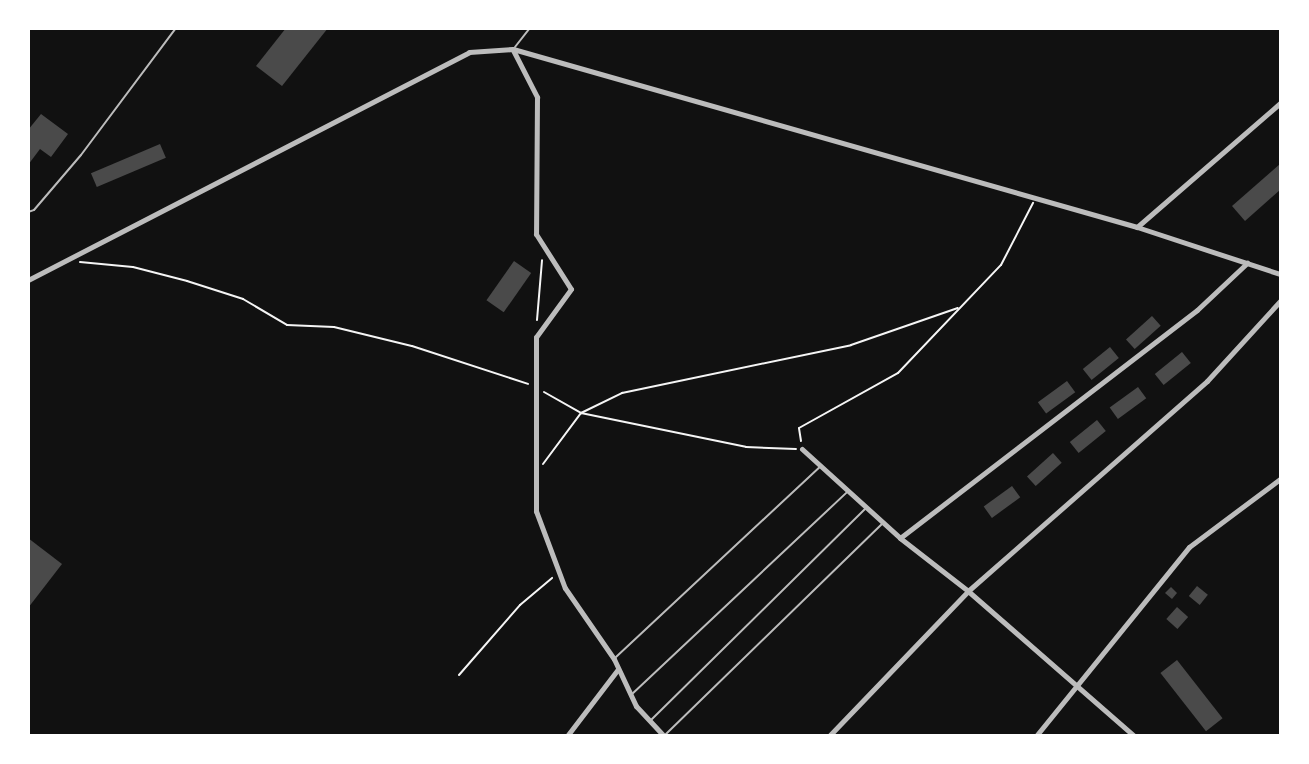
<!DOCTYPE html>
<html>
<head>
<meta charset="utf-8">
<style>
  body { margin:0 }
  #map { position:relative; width:1309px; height:764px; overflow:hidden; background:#111; font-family:"Open Sans",sans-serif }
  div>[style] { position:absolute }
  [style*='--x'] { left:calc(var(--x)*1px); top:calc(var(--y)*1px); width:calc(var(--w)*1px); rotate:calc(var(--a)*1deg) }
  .building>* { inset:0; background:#4a4a4a; transform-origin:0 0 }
  .path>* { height:2px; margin:-1px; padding:0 1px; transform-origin:1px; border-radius:1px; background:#f5f5f5 }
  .service>* { height:2px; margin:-1px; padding:0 1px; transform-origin:1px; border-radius:1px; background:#bcbcbc }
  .minor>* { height:5px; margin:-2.5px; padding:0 2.5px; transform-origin:2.5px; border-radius:2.5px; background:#bcbcbc }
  span { translate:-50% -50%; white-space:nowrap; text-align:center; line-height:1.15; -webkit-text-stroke:5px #fff; paint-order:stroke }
  .frame { position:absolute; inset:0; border:30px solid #fff; pointer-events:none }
</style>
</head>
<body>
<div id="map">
  <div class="building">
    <div style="clip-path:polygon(286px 28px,328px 28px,282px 86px,256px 66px)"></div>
    <div style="clip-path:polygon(41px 114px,68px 134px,51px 157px,40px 149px,28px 165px,28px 130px)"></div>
    <div style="left:160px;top:144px;width:15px;height:75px;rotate:67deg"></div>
    <div style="clip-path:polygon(1280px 164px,1280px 190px,1245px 221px,1232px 206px)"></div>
    <div style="left:514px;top:261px;width:21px;height:48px;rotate:35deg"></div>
    <div style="left:1152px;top:316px;width:13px;height:35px;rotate:48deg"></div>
    <div style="left:1110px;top:347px;width:14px;height:35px;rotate:51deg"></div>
    <div style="left:1182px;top:352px;width:14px;height:35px;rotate:51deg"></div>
    <div style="left:1067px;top:381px;width:14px;height:36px;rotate:54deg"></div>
    <div style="left:1138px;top:387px;width:14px;height:35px;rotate:54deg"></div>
    <div style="left:1097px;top:420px;width:14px;height:35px;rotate:51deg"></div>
    <div style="left:1053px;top:453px;width:13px;height:35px;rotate:48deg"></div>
    <div style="left:1012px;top:486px;width:14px;height:35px;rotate:54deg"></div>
    <div style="clip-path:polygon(28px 538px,62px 564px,28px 608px)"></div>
    <div style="left:1197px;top:586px;width:14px;height:13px;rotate:39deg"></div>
    <div style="clip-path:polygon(1171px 587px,1177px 593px,1172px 599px,1165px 593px)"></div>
    <div style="left:1177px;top:607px;width:15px;height:16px;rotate:42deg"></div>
    <div style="left:1177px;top:660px;width:74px;height:21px;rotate:52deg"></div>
  </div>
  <div class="path">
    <div style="--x:80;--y:262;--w:53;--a:5.4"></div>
    <div style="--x:133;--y:267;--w:56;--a:14.5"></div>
    <div style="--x:187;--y:281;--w:59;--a:17.8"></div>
    <div style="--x:243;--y:299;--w:51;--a:30.6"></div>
    <div style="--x:287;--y:325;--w:47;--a:2.4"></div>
    <div style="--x:334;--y:327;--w:80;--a:13.7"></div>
    <div style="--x:412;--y:346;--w:122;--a:18.1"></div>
    <div style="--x:537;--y:320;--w:60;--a:-85.2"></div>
    <div style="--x:544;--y:392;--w:43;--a:29.6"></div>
    <div style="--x:581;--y:413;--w:168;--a:11.6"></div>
    <div style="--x:746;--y:447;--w:50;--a:2.3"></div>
    <div style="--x:801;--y:441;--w:13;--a:-99"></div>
    <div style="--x:799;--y:428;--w:113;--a:-29.1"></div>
    <div style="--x:898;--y:373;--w:149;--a:-46.4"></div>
    <div style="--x:1001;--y:265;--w:70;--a:-62.7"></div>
    <div style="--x:543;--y:464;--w:64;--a:-53.3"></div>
    <div style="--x:581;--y:413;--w:46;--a:-26"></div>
    <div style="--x:622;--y:393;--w:234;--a:-11.8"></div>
    <div style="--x:851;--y:345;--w:113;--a:-19.1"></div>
    <div style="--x:459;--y:675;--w:93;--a:-48.9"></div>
    <div style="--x:520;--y:605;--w:42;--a:-40.2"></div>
  </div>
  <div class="service">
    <div style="--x:515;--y:47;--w:24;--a:-52"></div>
    <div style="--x:28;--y:212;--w:6;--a:-18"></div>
    <div style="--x:34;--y:210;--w:72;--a:-49.5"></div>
    <div style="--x:81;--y:155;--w:159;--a:-53.2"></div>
    <div style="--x:616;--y:657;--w:279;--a:-43"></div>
    <div style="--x:631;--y:695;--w:296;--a:-43.2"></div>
    <div style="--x:650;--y:721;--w:303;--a:-44.6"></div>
    <div style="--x:666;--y:734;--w:303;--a:-44.2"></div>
  </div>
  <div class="minor">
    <div style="--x:513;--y:50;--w:53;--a:62.9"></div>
    <div style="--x:537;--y:97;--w:137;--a:90.4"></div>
    <div style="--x:536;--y:234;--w:65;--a:57.5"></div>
    <div style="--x:571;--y:289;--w:59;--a:126.1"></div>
    <div style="--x:536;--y:337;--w:174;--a:90"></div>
    <div style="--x:536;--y:511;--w:82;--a:69.4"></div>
    <div style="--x:565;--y:588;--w:86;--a:55.4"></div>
    <div style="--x:614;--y:659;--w:52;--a:64.9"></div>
    <div style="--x:636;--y:706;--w:41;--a:47"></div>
    <div style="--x:1137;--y:227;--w:189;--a:-40.9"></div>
    <div style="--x:28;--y:280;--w:496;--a:-27.3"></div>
    <div style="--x:469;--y:52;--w:44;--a:-3.9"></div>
    <div style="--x:513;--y:49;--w:649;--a:15.92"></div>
    <div style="--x:1137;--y:227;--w:151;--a:18.2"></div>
    <div style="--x:802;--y:449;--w:132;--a:42.2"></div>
    <div style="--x:900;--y:538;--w:86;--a:37.9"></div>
    <div style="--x:968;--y:591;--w:220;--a:41.1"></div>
    <div style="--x:900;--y:538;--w:374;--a:-37.5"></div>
    <div style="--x:1197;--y:310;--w:69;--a:-43.2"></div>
    <div style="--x:567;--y:736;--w:84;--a:-52.7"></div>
    <div style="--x:829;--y:736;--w:201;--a:-46.2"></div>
    <div style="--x:968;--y:591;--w:318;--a:-41.3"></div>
    <div style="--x:1207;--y:381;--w:108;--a:-47.6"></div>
    <div style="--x:1036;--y:736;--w:243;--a:-51"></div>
    <div style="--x:1189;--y:547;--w:114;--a:-36.8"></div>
  </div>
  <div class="frame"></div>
</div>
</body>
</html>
